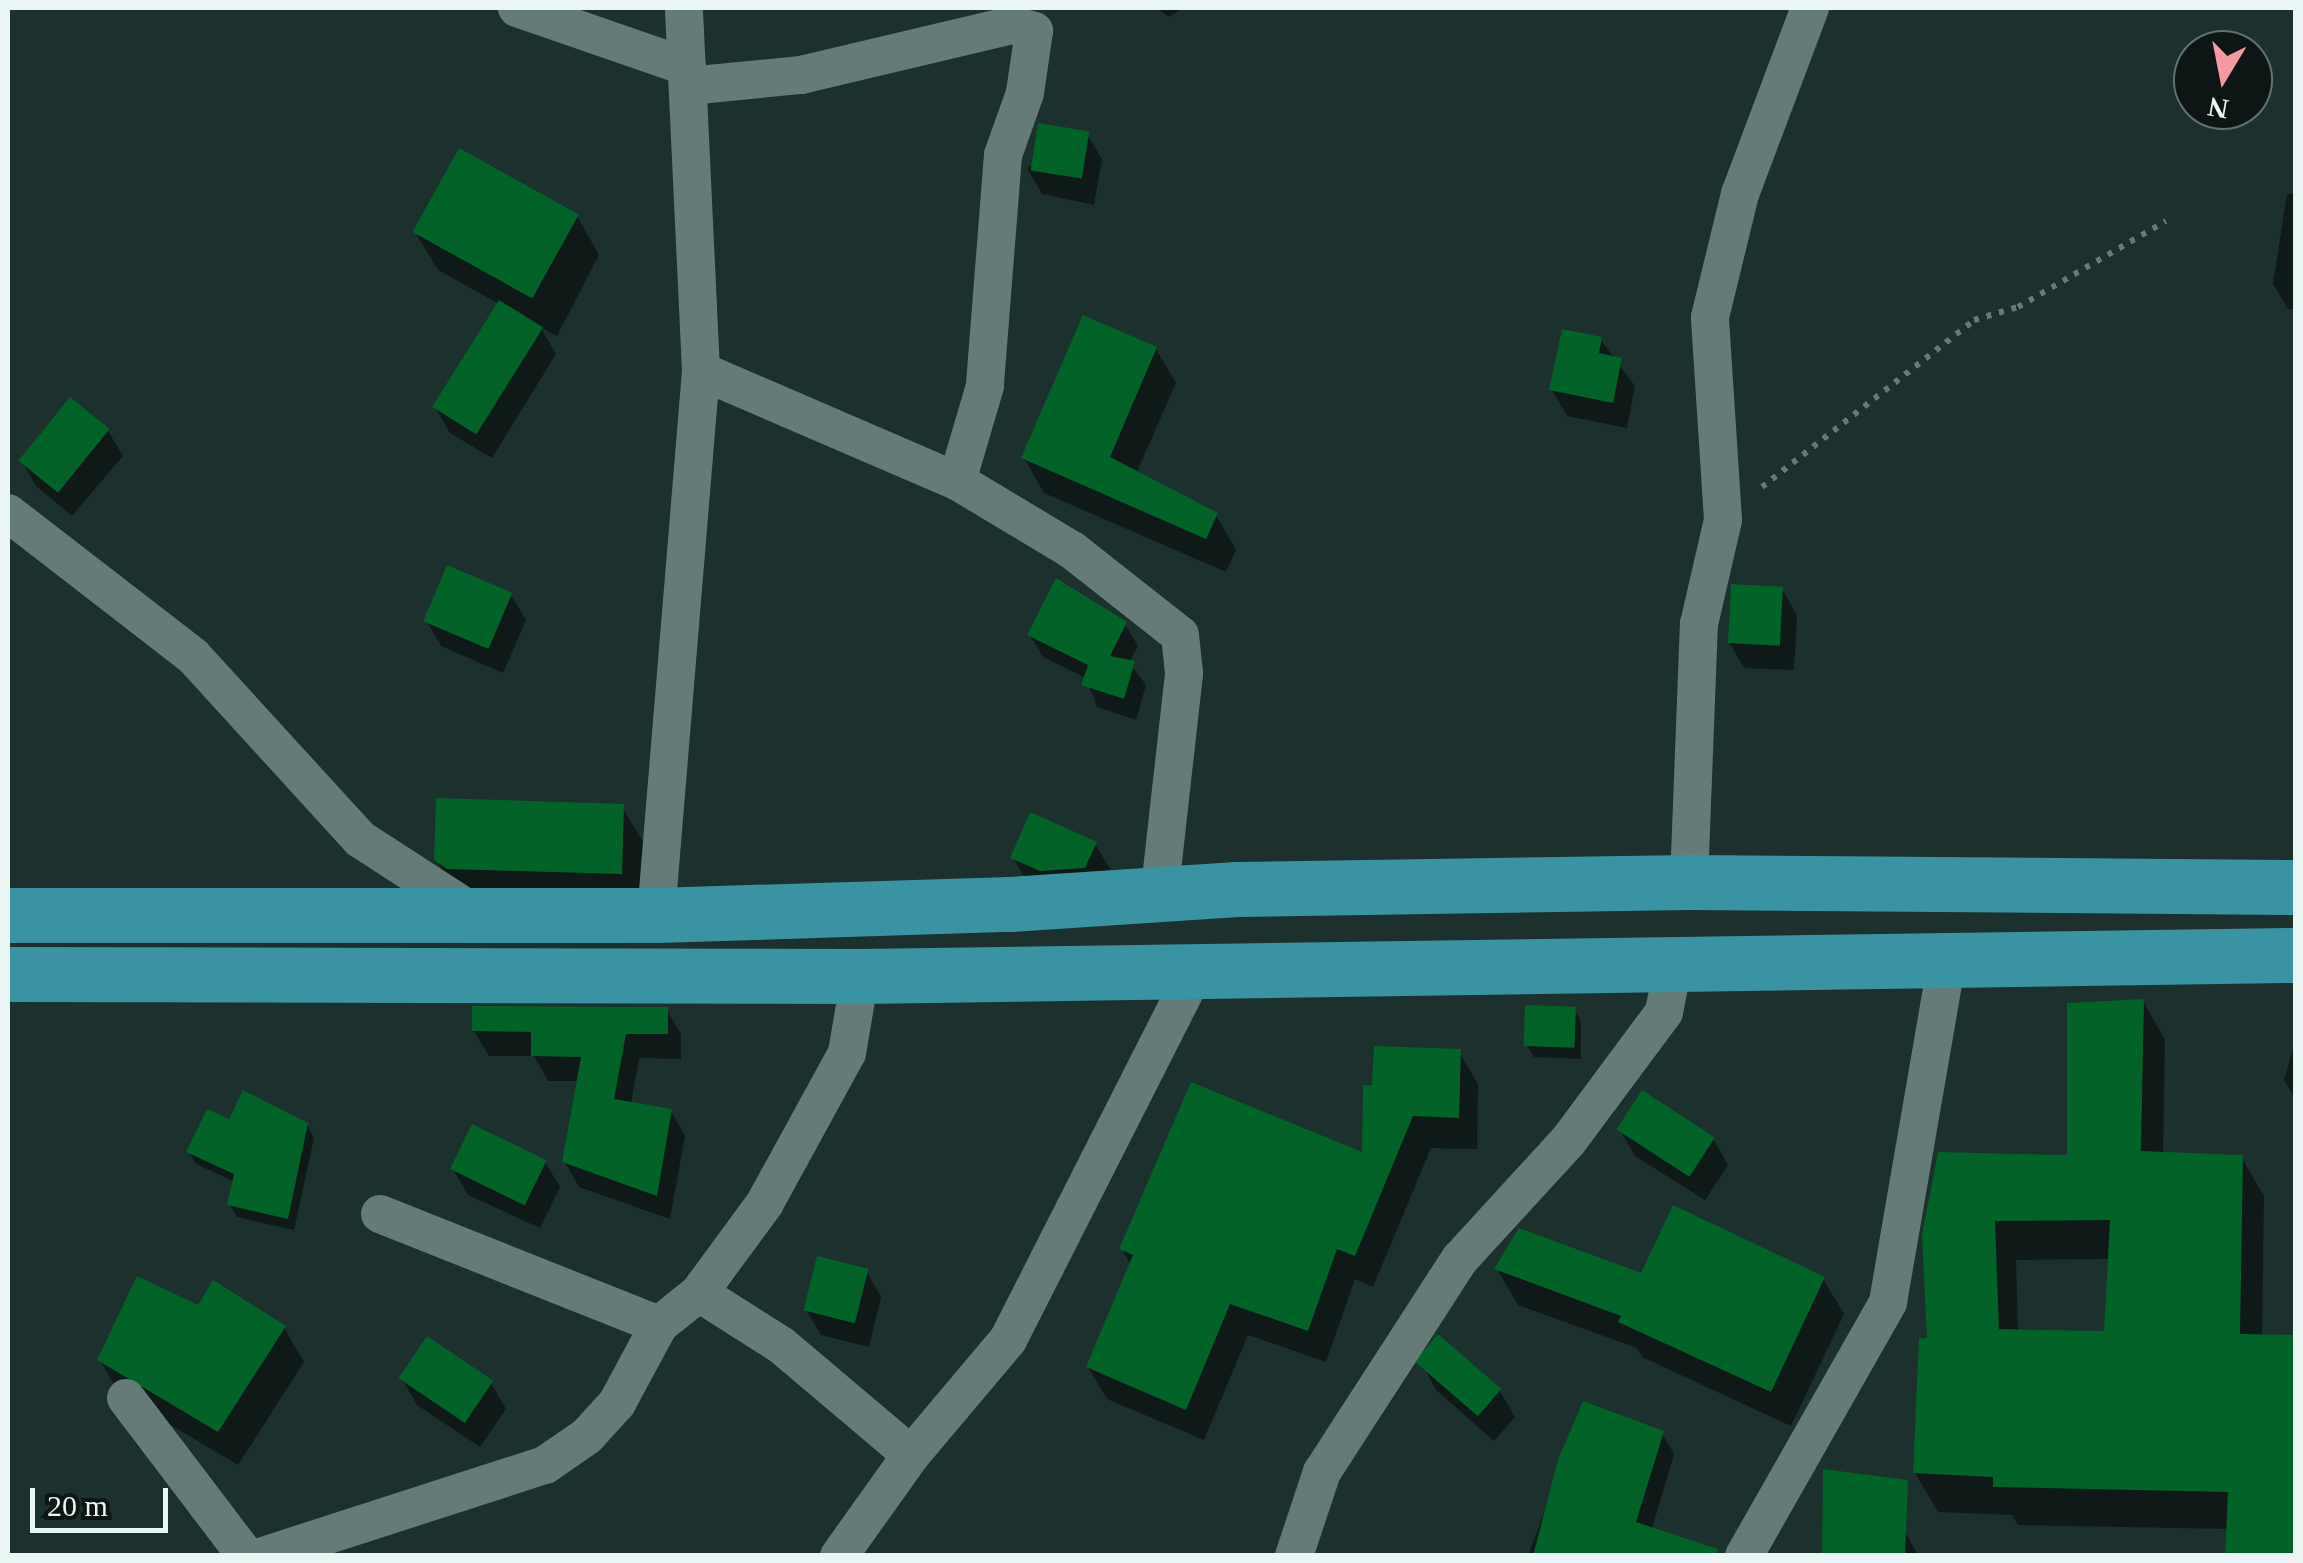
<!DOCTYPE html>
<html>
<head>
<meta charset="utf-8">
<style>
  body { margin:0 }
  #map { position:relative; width:2303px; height:1563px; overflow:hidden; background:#1c302d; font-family:"Times New Roman",serif }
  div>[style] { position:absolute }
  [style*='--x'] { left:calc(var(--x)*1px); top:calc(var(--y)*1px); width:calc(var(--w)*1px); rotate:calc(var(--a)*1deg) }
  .shadow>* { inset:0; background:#0007 }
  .building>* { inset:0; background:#036228; transform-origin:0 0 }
  .path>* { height:6px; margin-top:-3px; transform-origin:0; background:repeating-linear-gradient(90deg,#677976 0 5px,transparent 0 13px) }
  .minor>* { height:38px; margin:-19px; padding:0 19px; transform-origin:19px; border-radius:19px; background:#657b77 }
  .primary>* { height:55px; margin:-27.5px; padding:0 27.5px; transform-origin:27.5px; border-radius:27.5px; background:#3a93a2 }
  span { translate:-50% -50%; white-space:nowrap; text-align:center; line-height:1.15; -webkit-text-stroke:9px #0d1614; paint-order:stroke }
  .frame { position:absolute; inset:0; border:10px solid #eaf6f4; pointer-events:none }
  .north { position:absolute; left:2173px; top:30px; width:100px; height:100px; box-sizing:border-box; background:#0d1614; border:2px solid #65706e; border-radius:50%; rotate:190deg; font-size:28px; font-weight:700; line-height:40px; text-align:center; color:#eaf6f4 }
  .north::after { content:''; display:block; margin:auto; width:35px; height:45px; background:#f49aa0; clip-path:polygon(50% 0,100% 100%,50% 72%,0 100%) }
  .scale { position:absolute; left:30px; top:1488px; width:138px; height:45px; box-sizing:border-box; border:5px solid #eaf6f4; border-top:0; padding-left:12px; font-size:30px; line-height:35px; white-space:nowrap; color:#eaf6f4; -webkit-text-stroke:8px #0d1614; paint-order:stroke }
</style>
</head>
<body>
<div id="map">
  <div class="shadow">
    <div style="clip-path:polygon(1157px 8px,1183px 8px,1169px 17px)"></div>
    <div style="clip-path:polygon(1087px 134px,1102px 159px,1094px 205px,1042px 194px,1027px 168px)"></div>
    <div style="clip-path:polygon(2287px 194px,2296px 194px,2296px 309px,2288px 309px,2273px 284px)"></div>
    <div style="clip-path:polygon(577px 216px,599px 255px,557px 336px,540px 327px,556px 354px,492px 458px,450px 433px,435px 407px,499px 304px,438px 270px,415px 232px)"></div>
    <div style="clip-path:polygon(1600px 339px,1635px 386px,1627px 428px,1567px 416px,1552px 390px)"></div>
    <div style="clip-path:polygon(1156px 349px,1176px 383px,1136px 474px,1216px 515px,1236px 550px,1226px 572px,1044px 493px,1024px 458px)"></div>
    <div style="clip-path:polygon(108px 431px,123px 456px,72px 516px,36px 486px,21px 460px)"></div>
    <div style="clip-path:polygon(1782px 589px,1797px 615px,1794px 670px,1744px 668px,1729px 642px)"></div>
    <div style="clip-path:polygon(511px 595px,526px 620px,503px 673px,441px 646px,426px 620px)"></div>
    <div style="clip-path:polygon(1125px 624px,1138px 646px,1129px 662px,1146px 685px,1136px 720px,1097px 707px,1086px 678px,1043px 657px,1030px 635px)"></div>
    <div style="clip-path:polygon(622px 807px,645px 845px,643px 912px,459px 899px,437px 860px)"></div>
    <div style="clip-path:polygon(1095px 844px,1110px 869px,1099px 893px,1028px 883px,1013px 858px)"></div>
    <div style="clip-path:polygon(evenodd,2143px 1001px,2165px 1040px,2163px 1154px,2241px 1157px,2264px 1196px,2262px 1337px,2296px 1338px,2296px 1556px,2227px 1556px,2229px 1529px,2018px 1525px,2012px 1515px,1938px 1512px,1915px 1473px,1929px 1341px,1925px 1235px,2069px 1158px,2143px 1001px,2110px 1259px,2106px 1334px,2018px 1331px,2016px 1260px,2110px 1259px)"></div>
    <div style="clip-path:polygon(666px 1009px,681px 1034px,681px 1059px,639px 1058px,631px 1104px,671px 1111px,685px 1136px,670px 1219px,579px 1187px,565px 1162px,579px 1081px,548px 1081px,534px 1056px,489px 1056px,474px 1031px)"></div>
    <div style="clip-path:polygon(1574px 1009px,1581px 1021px,1581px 1059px,1534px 1057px,1527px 1045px)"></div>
    <div style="clip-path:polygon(2296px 1038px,2296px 1100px,2284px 1080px)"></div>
    <div style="clip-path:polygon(1459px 1052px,1478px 1084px,1477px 1149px,1431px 1148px,1373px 1287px,1355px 1279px,1326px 1362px,1248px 1335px,1204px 1440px,1107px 1399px,1088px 1367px,1131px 1266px,1122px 1249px,1364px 1156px)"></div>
    <div style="clip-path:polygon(230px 1123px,307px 1125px,314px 1138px,294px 1230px,237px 1217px,230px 1205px,235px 1182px,196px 1164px,189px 1152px)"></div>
    <div style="clip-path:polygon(1620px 1130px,1713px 1139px,1728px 1165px,1705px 1200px,1635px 1156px)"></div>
    <div style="clip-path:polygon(545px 1162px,560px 1187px,540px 1228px,468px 1195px,453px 1169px)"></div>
    <div style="clip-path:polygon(1497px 1269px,1823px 1279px,1844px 1314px,1791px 1426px,1642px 1357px,1637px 1348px,1518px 1305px)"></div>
    <div style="clip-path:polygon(866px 1271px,881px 1297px,869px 1347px,821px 1335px,806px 1310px)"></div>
    <div style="clip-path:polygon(199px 1308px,284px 1328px,304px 1362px,238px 1465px,120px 1395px,100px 1360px)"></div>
    <div style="clip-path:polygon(1422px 1364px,1500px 1391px,1515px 1417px,1494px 1441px,1436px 1390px)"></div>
    <div style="clip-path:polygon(402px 1379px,491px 1383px,506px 1409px,480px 1447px,417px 1405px)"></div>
    <div style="clip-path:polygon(1584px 1405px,1662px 1433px,1674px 1454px,1644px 1556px,1528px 1556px)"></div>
    <div style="clip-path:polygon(1905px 1532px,1919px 1556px,1824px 1556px)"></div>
  </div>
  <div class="building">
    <div style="left:1038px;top:123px;width:52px;height:48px;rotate:9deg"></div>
    <div style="left:459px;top:148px;width:137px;height:96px;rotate:29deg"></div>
    <div style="left:499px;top:300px;width:52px;height:126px;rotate:32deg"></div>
    <div style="clip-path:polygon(1083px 315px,1157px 347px,1110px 457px,1218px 513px,1206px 539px,1021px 458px)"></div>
    <div style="clip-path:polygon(1562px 329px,1602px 337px,1599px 353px,1622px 358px,1613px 403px,1549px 390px)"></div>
    <div style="left:70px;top:397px;width:51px;height:82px;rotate:39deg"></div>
    <div style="left:447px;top:565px;width:71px;height:61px;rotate:23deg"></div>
    <div style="clip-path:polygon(1056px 578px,1127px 622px,1110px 656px,1135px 661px,1124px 699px,1081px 685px,1088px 665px,1027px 635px)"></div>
    <div style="left:1731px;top:584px;width:52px;height:59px;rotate:3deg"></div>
    <div style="clip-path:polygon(436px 798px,624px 804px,622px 874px,447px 869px,434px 860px)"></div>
    <div style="clip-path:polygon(1030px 812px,1097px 842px,1085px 868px,1040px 871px,1010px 858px)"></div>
    <div style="clip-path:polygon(evenodd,2144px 999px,2141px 1151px,2243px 1155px,2240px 1334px,2296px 1335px,2293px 1556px,2225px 1556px,2228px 1492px,1993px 1487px,1993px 1477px,1913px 1473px,1919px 1338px,1927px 1338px,1922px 1235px,1938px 1152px,2067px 1155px,2067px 1003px,2144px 999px,2110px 1220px,2104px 1331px,1999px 1329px,1995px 1221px,2110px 1220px)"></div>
    <div style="left:1525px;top:1005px;width:51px;height:41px;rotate:2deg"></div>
    <div style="clip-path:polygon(472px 1006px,668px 1007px,668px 1034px,626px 1034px,614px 1099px,672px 1109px,657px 1196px,562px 1162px,581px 1057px,531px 1056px,531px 1032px,472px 1031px)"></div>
    <div style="clip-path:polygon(1374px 1046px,1461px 1049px,1459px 1118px,1413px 1116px,1355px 1256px,1337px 1249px,1308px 1331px,1230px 1304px,1186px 1410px,1086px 1367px,1133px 1255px,1119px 1249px,1191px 1082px,1362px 1152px,1363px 1085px,1372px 1085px)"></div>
    <div style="clip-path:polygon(243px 1090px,308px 1123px,288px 1219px,227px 1205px,234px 1174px,186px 1152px,207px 1109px,229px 1119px)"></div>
    <div style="left:1642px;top:1090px;width:87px;height:47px;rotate:33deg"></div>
    <div style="left:472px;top:1124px;width:83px;height:50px;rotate:26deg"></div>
    <div style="clip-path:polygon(1673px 1205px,1825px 1277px,1771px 1392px,1618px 1322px,1621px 1316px,1494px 1269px,1519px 1228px,1641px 1273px)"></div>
    <div style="left:817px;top:1256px;width:53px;height:56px;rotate:14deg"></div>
    <div style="clip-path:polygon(137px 1276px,198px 1305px,213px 1280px,286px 1326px,218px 1432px,97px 1360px)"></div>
    <div style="left:1438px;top:1334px;width:84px;height:36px;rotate:41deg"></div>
    <div style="left:427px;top:1336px;width:80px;height:51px;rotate:34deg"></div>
    <div style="clip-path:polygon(1583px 1401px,1664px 1431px,1636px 1522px,1718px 1549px,1717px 1556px,1533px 1556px,1558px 1460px)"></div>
    <div style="clip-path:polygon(1823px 1469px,1908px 1480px,1905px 1556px,1822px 1556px)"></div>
  </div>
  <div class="path">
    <div style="--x:1762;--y:487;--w:270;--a:-38.2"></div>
    <div style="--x:1974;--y:320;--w:46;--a:-16.5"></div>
    <div style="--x:2018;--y:307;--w:171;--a:-30.2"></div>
  </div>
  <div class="minor">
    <div style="--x:517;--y:8;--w:180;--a:19.1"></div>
    <div style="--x:688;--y:86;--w:114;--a:-5.6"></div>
    <div style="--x:801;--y:75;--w:217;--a:-13.3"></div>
    <div style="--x:1012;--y:25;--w:23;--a:15"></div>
    <div style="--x:1034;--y:31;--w:63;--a:98.3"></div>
    <div style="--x:1025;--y:93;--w:66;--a:109.5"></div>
    <div style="--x:1003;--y:155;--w:232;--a:94.5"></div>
    <div style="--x:985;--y:386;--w:99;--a:106.4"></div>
    <div style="--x:701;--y:371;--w:279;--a:23.3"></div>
    <div style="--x:957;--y:481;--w:134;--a:31"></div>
    <div style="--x:1072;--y:550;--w:137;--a:38.2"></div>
    <div style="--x:1180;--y:635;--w:39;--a:84"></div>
    <div style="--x:1184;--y:674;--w:224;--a:96.4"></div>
    <div style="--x:8;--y:513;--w:234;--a:37.7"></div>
    <div style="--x:193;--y:656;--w:248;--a:47.6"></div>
    <div style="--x:360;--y:839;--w:138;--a:32.9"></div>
    <div style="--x:1689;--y:882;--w:258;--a:-87.8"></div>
    <div style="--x:1699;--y:624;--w:107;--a:-77"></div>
    <div style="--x:1723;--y:520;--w:203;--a:-93.7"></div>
    <div style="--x:1710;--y:317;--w:127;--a:-76.3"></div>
    <div style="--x:1740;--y:194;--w:199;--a:-69.4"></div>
    <div style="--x:656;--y:915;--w:546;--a:-85.27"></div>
    <div style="--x:701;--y:371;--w:363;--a:-92.7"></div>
    <div style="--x:860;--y:976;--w:78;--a:99.6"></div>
    <div style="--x:847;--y:1053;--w:171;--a:118.7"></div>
    <div style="--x:765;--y:1203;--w:112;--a:126.3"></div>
    <div style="--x:699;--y:1293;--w:97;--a:32.4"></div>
    <div style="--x:781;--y:1345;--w:170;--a:40.2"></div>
    <div style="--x:380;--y:1214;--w:300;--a:21.7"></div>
    <div style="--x:126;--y:1398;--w:198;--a:52.8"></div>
    <div style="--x:263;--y:1556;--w:296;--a:-17.9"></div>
    <div style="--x:545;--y:1465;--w:51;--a:-34.6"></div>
    <div style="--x:587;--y:1436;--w:45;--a:-47.7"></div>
    <div style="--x:617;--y:1403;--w:89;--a:-61.7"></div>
    <div style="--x:659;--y:1325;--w:51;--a:-38.7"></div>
    <div style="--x:839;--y:1556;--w:124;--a:-54.5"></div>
    <div style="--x:911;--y:1455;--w:150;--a:-49.9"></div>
    <div style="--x:1008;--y:1340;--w:415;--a:-63.1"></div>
    <div style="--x:1294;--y:1556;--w:89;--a:-71.6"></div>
    <div style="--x:1322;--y:1472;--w:254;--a:-57.1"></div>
    <div style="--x:1460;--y:1259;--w:161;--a:-47.5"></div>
    <div style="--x:1569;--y:1140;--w:159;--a:-53.4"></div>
    <div style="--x:1664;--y:1012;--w:47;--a:-78.9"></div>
    <div style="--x:1744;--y:1556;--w:292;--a:-60.4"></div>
    <div style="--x:1888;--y:1302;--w:345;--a:-80.2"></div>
  </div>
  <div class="primary">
    <div style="--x:8;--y:915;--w:648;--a:0"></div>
    <div style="--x:656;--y:915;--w:354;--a:-1.8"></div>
    <div style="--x:1010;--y:904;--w:227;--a:-3.8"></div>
    <div style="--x:1237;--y:889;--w:452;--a:-0.9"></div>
    <div style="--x:1689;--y:882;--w:607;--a:0.47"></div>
    <div style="--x:8;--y:974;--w:852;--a:0.13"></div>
    <div style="--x:860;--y:976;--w:1436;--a:-0.84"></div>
  </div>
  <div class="frame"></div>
  <div class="north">N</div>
  <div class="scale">20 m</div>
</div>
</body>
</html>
